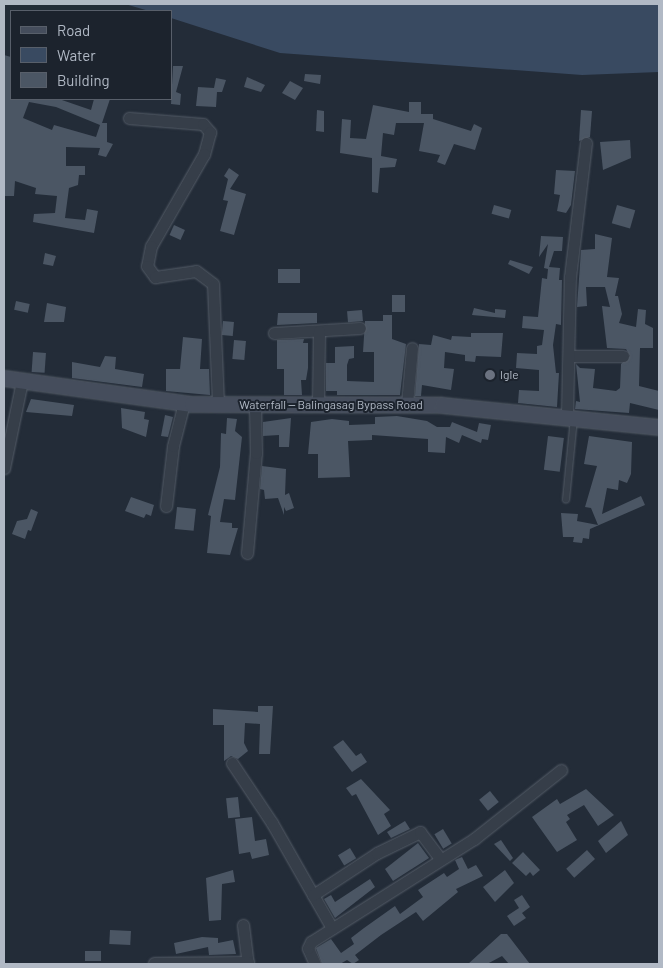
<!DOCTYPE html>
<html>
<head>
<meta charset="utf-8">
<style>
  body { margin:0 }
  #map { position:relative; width:663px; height:968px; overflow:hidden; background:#232c38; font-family:Barlow,sans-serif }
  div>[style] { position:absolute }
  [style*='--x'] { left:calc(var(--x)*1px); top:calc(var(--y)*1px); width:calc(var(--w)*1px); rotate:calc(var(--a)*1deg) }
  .water>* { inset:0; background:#394a61 }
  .building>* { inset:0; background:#4b5664; transform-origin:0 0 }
  .roads { filter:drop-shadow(0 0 1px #545c67) drop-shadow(0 0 1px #545c67) }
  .service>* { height:5.5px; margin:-2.75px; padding:0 2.75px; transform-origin:2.75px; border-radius:2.75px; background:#363e49 }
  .minor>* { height:11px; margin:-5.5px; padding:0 5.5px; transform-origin:5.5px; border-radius:5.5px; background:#363e49 }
  .secondary>* { height:15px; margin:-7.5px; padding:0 7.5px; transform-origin:7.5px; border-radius:7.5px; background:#454d5c }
  .dots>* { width:14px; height:14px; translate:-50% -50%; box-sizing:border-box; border:2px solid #1c232d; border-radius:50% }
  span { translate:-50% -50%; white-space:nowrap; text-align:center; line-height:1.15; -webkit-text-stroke:4px #1c232d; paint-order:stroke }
  .poi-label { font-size:12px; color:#b1b9c5 }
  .left { translate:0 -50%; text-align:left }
  .street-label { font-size:12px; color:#b1b9c5 }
  .frame { position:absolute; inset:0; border:5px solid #b1b9c5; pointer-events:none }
  .legend { position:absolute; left:10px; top:10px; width:162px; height:90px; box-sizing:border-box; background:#1c232d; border:1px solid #585f6a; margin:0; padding:6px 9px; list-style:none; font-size:15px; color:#b1b9c5 }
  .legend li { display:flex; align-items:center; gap:10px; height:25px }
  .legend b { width:25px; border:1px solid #585f6a }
</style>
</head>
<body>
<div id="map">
  <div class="water">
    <div style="clip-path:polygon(125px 4px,659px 4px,659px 72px,582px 75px,280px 53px,171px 18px,171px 11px,149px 11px)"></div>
  </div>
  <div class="building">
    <div style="clip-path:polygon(evenodd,4px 55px,11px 57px,11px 99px,59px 99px,91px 110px,94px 99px,110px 99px,102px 123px,107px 123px,107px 142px,113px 144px,106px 157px,98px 155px,100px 148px,66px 147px,66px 166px,85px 166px,85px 175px,79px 175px,78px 185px,69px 188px,65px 218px,85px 220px,87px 209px,98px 211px,94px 233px,33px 222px,34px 214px,55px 213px,57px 196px,35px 194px,36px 188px,15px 181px,14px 196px,5px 196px,4px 55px,29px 102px,56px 107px,100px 125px,96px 137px,54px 125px,52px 130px,23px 118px,29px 102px)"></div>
    <div style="clip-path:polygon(173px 66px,183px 66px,176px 92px,181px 94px,180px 105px,171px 104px)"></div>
    <div style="clip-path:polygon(305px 74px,321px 75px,320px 84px,304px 81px)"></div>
    <div style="clip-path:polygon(247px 77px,265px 85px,261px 92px,244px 87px)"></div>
    <div style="clip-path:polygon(216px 78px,226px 80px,222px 92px,217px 92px,216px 107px,196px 106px,198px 87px,214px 88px)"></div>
    <div style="clip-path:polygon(290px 81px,303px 88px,295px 100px,282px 93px)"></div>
    <div style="clip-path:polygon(409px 102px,421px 102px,421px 114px,433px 114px,433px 119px,471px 131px,474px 124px,482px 128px,475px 150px,454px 144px,445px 165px,437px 162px,440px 155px,419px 151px,424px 123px,396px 123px,394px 135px,383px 133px,381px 156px,397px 159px,395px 167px,380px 168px,378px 193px,372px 192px,372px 158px,340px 153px,342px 119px,351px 120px,350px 138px,366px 139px,373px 105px,409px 112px)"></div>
    <div style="clip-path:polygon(317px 110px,324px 111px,324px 132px,316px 131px)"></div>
    <div style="clip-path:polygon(581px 110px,592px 111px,590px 137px,579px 141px)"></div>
    <div style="clip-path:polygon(630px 140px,631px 158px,603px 170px,600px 142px)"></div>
    <div style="clip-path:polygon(229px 168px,239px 175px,230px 189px,246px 194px,234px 235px,220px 231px,228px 201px,223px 200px,228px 179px,224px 176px)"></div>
    <div style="clip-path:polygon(556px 170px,575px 171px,571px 205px,566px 213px,557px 211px,560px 195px,554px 194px)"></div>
    <div style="left:494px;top:205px;width:18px;height:9px;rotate:16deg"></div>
    <div style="left:617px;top:205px;width:19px;height:19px;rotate:16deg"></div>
    <div style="left:174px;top:225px;width:12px;height:11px;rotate:24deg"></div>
    <div style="clip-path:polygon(595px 234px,612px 238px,607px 277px,619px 278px,615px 296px,618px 296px,622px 314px,619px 323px,636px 327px,638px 309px,646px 310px,645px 324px,653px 328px,653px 348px,640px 348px,639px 386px,659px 391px,659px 410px,630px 403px,629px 413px,575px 409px,576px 401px,580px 402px,576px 364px,580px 368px,595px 369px,593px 388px,616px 391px,620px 388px,621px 364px,630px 356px,626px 349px,607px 348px,602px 306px,610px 307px,605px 287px,586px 287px,587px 306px,577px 307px,581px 250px,595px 249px)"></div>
    <div style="clip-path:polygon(541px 236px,563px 237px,562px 251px,554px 251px,549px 267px,560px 268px,559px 280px,562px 280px,561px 325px,556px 324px,553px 345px,556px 373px,559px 373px,557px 407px,518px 403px,519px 390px,539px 391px,539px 370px,516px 368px,517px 353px,537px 354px,537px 346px,542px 345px,544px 330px,522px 328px,523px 316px,538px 317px,542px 278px,547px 279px,548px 269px,544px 268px,548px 244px,539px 257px)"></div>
    <div style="clip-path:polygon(45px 253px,56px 256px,53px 266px,43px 264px)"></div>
    <div style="clip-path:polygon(510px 260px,533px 267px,529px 274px,508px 264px)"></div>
    <div style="left:278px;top:269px;width:22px;height:14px"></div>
    <div style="left:392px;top:295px;width:13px;height:17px"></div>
    <div style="left:16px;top:301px;width:14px;height:9px;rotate:12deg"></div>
    <div style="clip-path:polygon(47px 303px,66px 307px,64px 322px,44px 322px)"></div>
    <div style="clip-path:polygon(474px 308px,495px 313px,495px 309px,506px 310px,505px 318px,472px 315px)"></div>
    <div style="left:362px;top:310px;width:11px;height:15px;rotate:85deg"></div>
    <div style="clip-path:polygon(278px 313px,317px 313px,317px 323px,277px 325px)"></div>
    <div style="clip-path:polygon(383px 315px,392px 315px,392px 339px,406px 344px,400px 395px,337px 395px,337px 391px,326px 391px,326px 363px,335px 363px,335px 347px,354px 346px,354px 358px,349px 359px,347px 365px,347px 381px,374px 382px,374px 352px,363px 352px,365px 321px,383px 321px)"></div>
    <div style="left:223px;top:321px;width:11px;height:14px;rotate:5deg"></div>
    <div style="clip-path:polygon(471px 333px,503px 333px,501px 357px,476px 356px,475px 362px,465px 361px,465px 355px,445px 352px,444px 368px,454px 369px,451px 390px,422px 385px,421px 396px,415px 396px,419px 344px,431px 345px,433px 335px,451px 340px,452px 336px,471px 337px)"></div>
    <div style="clip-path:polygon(183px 337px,202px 339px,200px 369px,209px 369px,210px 395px,166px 391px,166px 369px,180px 369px)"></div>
    <div style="clip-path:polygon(304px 339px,303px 343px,308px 343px,308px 368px,306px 380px,301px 380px,302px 395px,284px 395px,284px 369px,277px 369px,277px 340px)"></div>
    <div style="left:234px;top:340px;width:12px;height:19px;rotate:5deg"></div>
    <div style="left:33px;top:352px;width:13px;height:20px;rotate:4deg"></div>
    <div style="clip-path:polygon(105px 356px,116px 357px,115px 369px,144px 374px,142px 387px,72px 378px,72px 362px,100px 367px)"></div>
    <div style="clip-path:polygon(31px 399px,74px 405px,72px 416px,26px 412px)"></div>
    <div style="clip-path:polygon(121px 408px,145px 412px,144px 419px,149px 420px,146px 437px,122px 428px)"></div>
    <div style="clip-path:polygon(165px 415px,173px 417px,168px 437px,161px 436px)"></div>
    <div style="clip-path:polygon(397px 416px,427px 421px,437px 427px,450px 427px,452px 422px,477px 432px,479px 423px,491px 425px,488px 440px,482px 439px,481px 443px,462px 435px,459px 443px,446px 437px,445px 453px,428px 452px,428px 439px,372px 435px,372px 440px,348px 441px,350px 477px,318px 478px,318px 454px,308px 454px,311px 422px,332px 419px,349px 421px,349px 425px,375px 424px,375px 417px)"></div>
    <div style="clip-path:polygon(227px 418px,237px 419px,235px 431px,242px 437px,235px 500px,224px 499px,220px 522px,232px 523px,232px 528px,238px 528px,230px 555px,207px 553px,211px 516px,208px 515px,220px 467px,221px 433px,226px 434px)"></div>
    <div style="clip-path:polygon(291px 418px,289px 447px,279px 447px,279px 435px,263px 436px,263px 422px)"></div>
    <div style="left:548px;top:436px;width:16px;height:34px;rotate:7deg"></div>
    <div style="clip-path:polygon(589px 436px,632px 442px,631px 474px,627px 483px,619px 480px,618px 490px,607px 488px,602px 514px,641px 496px,645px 505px,590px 529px,589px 539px,583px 538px,582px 543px,573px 542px,574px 537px,563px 537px,561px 513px,578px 514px,577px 521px,598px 525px,591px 508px,585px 507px,597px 466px,584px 464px)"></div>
    <div style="clip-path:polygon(262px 466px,286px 469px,285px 495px,289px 493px,294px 508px,286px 511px,284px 507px,284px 515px,278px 498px,265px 499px,264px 490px,260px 489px)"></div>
    <div style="clip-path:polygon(131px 497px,154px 505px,151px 516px,146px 514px,144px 518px,125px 511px)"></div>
    <div style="left:177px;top:507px;width:19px;height:22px;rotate:6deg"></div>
    <div style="clip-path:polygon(31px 509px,38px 512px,31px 531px,28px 530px,25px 539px,12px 534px,17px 521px,27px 519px)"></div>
    <div style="clip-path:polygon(258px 706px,273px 706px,270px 754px,259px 754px,260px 724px,245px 723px,244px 743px,248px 751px,238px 759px,231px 756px,224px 761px,224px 725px,213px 725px,213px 709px,258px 712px)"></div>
    <div style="clip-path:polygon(343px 740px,356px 756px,361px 753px,367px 762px,352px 772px,333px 747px)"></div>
    <div style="clip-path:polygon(361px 779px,390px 810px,384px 814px,391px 826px,378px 835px,356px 794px,352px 796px,346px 788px)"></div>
    <div style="clip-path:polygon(586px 789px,614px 815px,598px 826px,584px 805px,567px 815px,570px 819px,566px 822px,577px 840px,557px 852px,532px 817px,557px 799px,560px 804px)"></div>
    <div style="left:490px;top:791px;width:14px;height:14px;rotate:51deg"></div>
    <div style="left:238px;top:797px;width:20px;height:12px;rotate:84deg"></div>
    <div style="clip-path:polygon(252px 817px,255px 841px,266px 839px,269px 855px,252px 859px,250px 852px,239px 854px,235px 819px)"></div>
    <div style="clip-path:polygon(405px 821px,410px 829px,391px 838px,387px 832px)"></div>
    <div style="clip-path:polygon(621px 821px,628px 835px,606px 853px,598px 841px)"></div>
    <div style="left:443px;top:829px;width:17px;height:10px;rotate:59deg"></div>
    <div style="clip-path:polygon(501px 840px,513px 858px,510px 861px,494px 844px)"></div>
    <div style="clip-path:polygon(418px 843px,429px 858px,393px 881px,385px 869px)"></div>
    <div style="left:350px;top:848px;width:12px;height:14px;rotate:59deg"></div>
    <div style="left:587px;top:850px;width:12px;height:28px;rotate:48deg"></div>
    <div style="clip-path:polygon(523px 852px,540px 870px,533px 876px,530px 872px,526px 876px,512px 863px)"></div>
    <div style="clip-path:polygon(462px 857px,468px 869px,476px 865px,483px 876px,456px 889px,458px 892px,423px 921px,416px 912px,381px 935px,355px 955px,359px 960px,353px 964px,347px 960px,340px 964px,322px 964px,316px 948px,331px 939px,341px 953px,354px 944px,351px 938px,364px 928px,395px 906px,400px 914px,423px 897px,418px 890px,444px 873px,447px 877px,459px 869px,455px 860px)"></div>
    <div style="clip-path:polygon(233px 870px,235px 882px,222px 884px,221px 920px,209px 921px,206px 878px)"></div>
    <div style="clip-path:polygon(505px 870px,514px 883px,495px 902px,483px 887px)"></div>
    <div style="clip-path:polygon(370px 879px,375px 887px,335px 918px,324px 899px,331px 895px,335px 902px)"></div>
    <div style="clip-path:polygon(522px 895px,530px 907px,522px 913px,526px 918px,514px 926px,507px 916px,519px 908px,514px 900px)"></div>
    <div style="left:110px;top:930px;width:21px;height:14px;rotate:3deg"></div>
    <div style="clip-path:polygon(501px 934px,507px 934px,530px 964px,509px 964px,502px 956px,487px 964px,468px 964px)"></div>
    <div style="clip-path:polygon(202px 937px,218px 938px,218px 943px,233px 940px,236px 954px,209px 955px,208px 947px,176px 954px,174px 943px)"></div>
    <div style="left:101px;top:951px;width:10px;height:16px;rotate:90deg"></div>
  </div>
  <div class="roads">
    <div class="service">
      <div style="--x:566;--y:500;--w:81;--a:-84.4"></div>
    </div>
    <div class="minor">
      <div style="--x:129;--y:118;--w:74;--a:4.6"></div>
      <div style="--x:203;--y:124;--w:11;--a:49"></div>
      <div style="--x:210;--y:132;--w:23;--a:105"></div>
      <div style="--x:204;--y:154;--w:106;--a:119.9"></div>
      <div style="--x:151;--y:246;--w:20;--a:101"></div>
      <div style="--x:147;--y:266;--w:14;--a:54"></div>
      <div style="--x:155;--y:277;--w:41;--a:-8.3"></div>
      <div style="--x:196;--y:271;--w:21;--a:37"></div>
      <div style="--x:213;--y:284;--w:121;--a:87.6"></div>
      <div style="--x:274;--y:333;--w:86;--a:-3.3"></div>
      <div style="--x:570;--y:356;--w:53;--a:0"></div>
      <div style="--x:318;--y:404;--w:73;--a:-89.2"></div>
      <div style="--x:407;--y:404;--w:56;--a:-84.9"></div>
      <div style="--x:567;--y:416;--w:139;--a:-88.8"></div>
      <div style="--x:570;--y:277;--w:135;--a:-83.2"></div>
      <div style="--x:4;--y:468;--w:89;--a:-78.3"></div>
      <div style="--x:166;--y:506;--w:60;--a:-83.3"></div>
      <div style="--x:173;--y:446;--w:44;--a:-75.7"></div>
      <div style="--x:247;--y:553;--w:100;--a:-84.9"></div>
      <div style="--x:256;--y:453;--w:48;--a:-91.2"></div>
      <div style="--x:232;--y:763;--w:72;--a:56.3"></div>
      <div style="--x:272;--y:823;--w:121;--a:60.3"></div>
      <div style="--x:313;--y:895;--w:77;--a:-33.3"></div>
      <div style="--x:377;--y:853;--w:48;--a:-26"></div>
      <div style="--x:420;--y:832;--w:34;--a:53"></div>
      <div style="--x:243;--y:925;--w:39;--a:83"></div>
      <div style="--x:154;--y:963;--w:94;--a:-0.6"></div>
      <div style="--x:315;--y:964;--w:17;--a:-114"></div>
      <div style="--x:308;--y:948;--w:7;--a:-63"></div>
      <div style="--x:311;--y:942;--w:193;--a:-32.3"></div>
      <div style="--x:474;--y:839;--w:111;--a:-38.4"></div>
    </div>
    <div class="secondary">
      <div style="--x:4;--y:378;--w:190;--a:7.9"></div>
      <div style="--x:192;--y:404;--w:250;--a:0.2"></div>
      <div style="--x:442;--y:405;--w:218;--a:5.8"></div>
    </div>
  </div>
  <div class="dots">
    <div style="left:490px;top:375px;background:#6b7280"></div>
  </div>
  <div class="poi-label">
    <span class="left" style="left:500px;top:375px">Igle</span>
  </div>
  <div class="street-label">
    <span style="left:331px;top:405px">Waterfall ‒ Balingasag Bypass Road</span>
  </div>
  <div class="frame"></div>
  <ul class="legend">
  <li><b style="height:6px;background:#454d5c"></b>Road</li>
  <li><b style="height:14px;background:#394a61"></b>Water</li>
  <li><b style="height:14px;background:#4b5664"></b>Building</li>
  </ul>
</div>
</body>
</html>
